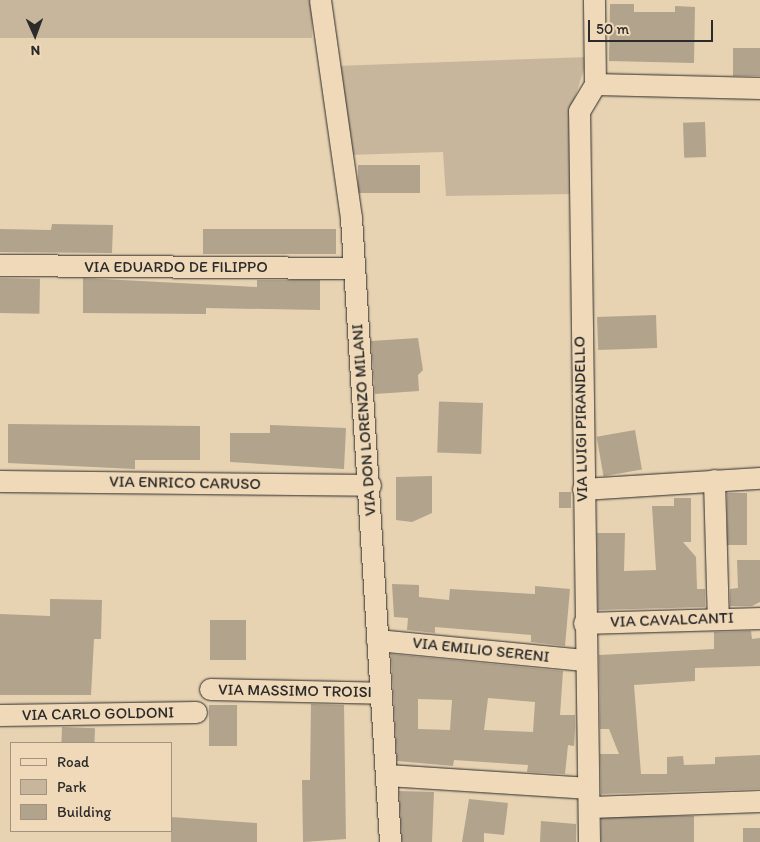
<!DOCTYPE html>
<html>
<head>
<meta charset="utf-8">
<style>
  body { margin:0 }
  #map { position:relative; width:760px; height:842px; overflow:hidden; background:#e7d2b2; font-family:Itim,sans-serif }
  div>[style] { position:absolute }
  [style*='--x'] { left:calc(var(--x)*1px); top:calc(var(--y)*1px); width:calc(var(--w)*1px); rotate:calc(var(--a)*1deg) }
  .green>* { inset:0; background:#c8b69c; transform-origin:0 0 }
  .building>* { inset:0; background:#b2a38d; transform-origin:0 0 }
  .roads { filter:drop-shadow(0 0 1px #2b2b2b) drop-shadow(0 0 1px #2b2b2b) }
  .minor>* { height:21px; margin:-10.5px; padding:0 10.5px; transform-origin:10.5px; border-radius:10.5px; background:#efd9b8 }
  span { translate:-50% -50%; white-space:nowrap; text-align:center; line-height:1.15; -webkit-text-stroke:4px #efd9b8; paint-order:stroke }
  .street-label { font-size:16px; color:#2b2b2b }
  .legend { position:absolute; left:10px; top:742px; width:162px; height:90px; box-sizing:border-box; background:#efd9b8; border:1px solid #a19380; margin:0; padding:6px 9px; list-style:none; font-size:15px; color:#2b2b2b }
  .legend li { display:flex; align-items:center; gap:10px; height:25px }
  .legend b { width:25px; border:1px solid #a19380 }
  .north { position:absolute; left:10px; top:10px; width:50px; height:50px; -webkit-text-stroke:4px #efd9b8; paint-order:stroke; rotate:178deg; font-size:14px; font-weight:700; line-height:20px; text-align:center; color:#2b2b2b }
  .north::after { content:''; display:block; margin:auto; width:18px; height:22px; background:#2b2b2b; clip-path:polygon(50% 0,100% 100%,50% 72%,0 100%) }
  .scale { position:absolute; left:588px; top:20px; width:125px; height:22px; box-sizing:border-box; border:2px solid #2b2b2b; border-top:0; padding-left:6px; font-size:15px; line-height:18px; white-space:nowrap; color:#2b2b2b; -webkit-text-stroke:4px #efd9b8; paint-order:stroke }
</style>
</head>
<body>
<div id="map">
  <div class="green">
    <div style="left:0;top:0;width:312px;height:38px"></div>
    <div style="clip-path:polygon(588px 57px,573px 103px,575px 194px,446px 196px,443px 152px,348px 155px,335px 66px)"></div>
  </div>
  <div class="building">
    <div style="clip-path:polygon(610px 4px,634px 4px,634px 12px,675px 12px,675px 6px,695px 7px,694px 63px,609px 61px)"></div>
    <div style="left:760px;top:48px;width:28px;height:27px;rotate:90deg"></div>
    <div style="left:705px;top:122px;width:35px;height:22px;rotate:88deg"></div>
    <div style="left:420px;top:165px;width:28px;height:62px;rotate:90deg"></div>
    <div style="clip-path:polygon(52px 224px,113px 225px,112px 253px,0 252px,0 229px,51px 230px)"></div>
    <div style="left:203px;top:229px;width:133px;height:25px"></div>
    <div style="left:0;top:278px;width:40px;height:35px;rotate:1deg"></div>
    <div style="clip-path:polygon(83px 278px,257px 287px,257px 280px,320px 280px,320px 310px,206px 308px,206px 314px,83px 313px)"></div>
    <div style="left:656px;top:315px;width:33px;height:59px;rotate:88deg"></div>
    <div style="clip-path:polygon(418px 338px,423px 370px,418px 375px,419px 391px,375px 394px,371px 341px)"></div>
    <div style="left:483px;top:403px;width:51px;height:44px;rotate:92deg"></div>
    <div style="clip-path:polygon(8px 424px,200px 426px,200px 460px,135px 460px,135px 469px,8px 463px)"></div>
    <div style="clip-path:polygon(270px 425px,346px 428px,344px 469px,230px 462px,230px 433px,270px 433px)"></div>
    <div style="left:635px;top:430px;width:40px;height:39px;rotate:80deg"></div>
    <div style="clip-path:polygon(432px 476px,432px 513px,412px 522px,396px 520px,396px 477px)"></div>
    <div style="left:559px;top:492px;width:12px;height:16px"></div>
    <div style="left:727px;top:493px;width:20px;height:52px"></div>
    <div style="clip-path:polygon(674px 498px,691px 498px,691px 542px,683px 542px,696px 557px,697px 589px,705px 589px,705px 607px,598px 610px,597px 533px,625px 533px,624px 571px,656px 570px,652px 506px,674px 506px)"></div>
    <div style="clip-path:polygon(737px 560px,760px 560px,760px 602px,752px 606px,730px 606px,730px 589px,738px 588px)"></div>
    <div style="clip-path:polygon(392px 584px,419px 585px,419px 597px,449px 600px,450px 589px,535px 594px,535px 586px,570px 589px,565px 646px,531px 642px,531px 635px,435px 627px,435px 633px,407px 630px,408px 618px,394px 617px)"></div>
    <div style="clip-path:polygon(50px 599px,102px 600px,101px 639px,94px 639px,91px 695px,0 695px,0 614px,50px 616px)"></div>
    <div style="left:210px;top:620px;width:36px;height:40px"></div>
    <div style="clip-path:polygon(751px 631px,752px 639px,760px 638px,760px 666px,695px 668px,695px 681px,634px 685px,641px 774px,667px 774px,667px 757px,683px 756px,684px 765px,715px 764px,715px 757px,760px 755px,760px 789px,601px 794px,600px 754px,619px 754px,609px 729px,600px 729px,599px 655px,714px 649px,714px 632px)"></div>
    <div style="clip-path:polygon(evenodd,391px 654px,563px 671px,560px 715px,575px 715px,575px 729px,574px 746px,568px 745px,565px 774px,527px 772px,528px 765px,454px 760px,453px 766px,397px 761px,391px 654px,488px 698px,535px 702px,533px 732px,484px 730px,488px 698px,391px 654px,418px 699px,452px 700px,450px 730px,418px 729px,418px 699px)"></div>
    <div style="clip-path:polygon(311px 704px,344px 705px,346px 839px,303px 842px,302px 780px,310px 780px)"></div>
    <div style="left:209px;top:705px;width:28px;height:41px"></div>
    <div style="left:62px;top:727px;width:33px;height:16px;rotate:2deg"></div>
    <div style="clip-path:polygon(399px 791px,434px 792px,432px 842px,402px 842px)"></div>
    <div style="clip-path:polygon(469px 799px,508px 803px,504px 835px,484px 833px,484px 842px,462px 842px)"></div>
    <div style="left:694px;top:816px;width:26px;height:93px;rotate:90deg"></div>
    <div style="clip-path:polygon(171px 817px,257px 823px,257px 842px,171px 842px)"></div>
    <div style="clip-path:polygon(541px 821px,576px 824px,576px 842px,540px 842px)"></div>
    <div style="left:743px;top:828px;width:17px;height:14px"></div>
  </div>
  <div class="roads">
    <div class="minor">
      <div style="--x:320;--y:0;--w:220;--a:81.9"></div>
      <div style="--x:351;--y:218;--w:625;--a:86.42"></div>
      <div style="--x:595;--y:84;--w:165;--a:1.4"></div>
      <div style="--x:0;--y:265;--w:352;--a:0.5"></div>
      <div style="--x:714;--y:480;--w:139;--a:88.4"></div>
      <div style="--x:0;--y:481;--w:370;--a:0.6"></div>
      <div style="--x:583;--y:489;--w:177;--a:-3.6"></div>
      <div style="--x:584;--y:623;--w:176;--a:-1.6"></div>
      <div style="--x:377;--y:640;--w:208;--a:5.5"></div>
      <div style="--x:210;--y:689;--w:170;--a:1.3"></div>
      <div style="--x:0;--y:715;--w:196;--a:-0.9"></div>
      <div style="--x:387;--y:775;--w:199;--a:3.7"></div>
      <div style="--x:590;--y:807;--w:170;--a:-2"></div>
      <div style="--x:589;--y:842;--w:731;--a:-90.78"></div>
      <div style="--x:579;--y:111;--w:31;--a:-59"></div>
      <div style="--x:595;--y:84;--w:84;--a:-90.7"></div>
    </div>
  </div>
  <div class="street-label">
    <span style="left:176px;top:267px">VIA EDUARDO DE FILIPPO</span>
    <span style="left:581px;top:419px;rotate:-91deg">VIA LUIGI PIRANDELLO</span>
    <span style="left:364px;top:420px;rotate:-94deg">VIA DON LORENZO MILANI</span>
    <span style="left:185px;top:483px;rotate:1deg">VIA ENRICO CARUSO</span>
    <span style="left:672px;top:620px;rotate:-2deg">VIA CAVALCANTI</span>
    <span style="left:481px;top:650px;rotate:6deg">VIA EMILIO SERENI</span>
    <span style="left:295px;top:691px;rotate:1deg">VIA MASSIMO TROISI</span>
    <span style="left:98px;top:714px;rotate:-1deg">VIA CARLO GOLDONI</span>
  </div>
  <ul class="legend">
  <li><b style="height:6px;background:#efd9b8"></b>Road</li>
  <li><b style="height:14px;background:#c8b69c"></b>Park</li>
  <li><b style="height:14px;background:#b2a38d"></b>Building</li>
  </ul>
  <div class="north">N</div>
  <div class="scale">50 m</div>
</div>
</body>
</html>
